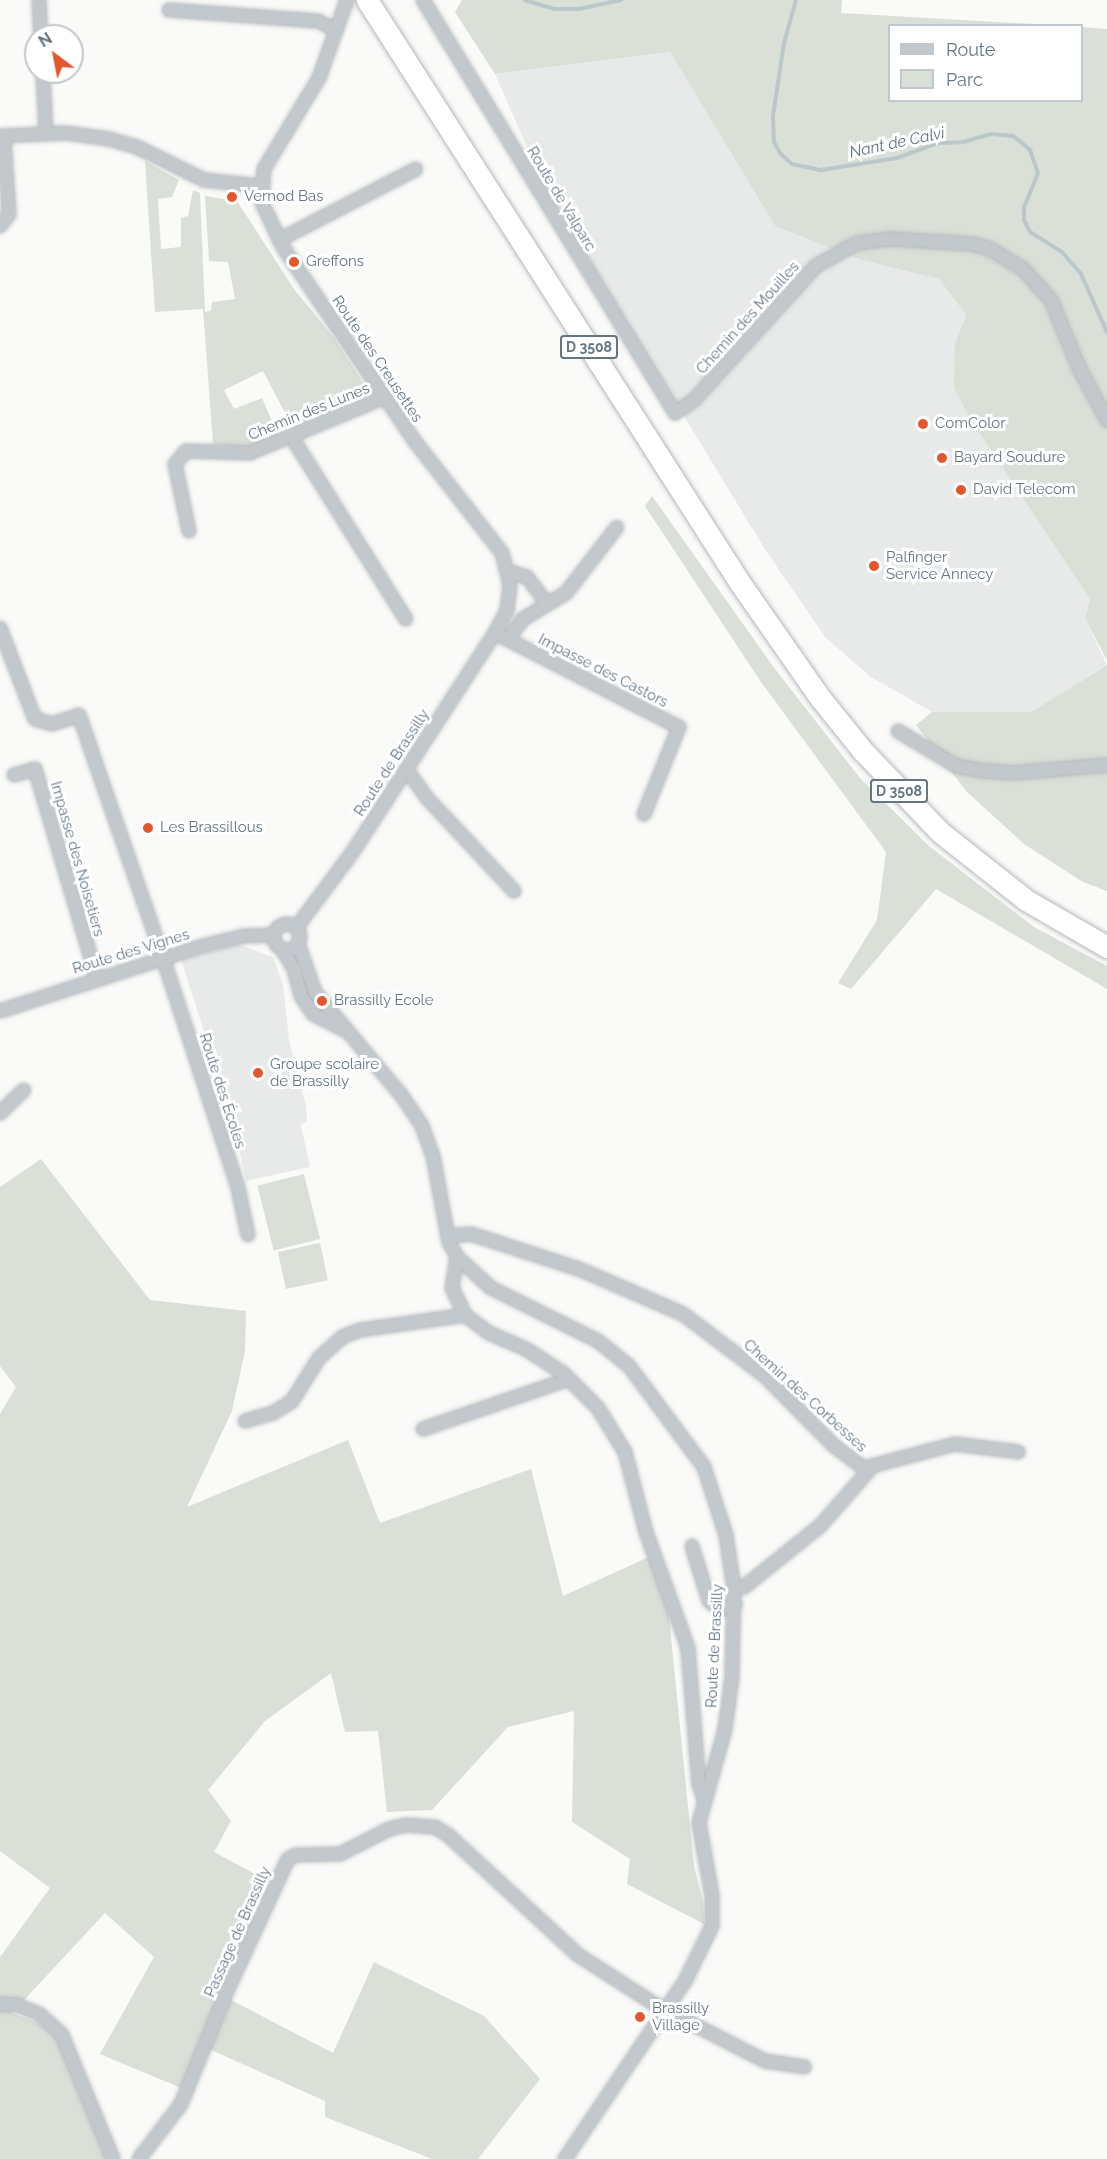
<!DOCTYPE html>
<html>
<head>
<meta charset="utf-8">
<style>
  body { margin:0 }
  #map { position:relative; width:1107px; height:2159px; overflow:hidden; background:#fafaf8; font-family:Raleway,sans-serif }
  div>[style] { position:absolute }
  [style*='--x'] { left:calc(var(--x)*1px); top:calc(var(--y)*1px); width:calc(var(--w)*1px); rotate:calc(var(--a)*1deg) }
  .built>* { inset:0; background:#e8e9e9 }
  .green>* { inset:0; background:#dadfd7; transform-origin:0 0 }
  .stream>* { height:4px; margin:-2px; padding:0 2px; transform-origin:2px; border-radius:2px; background:#bbc7cb }
  .roads { filter:drop-shadow(0 0 2px #b4b9bd) drop-shadow(0 0 2px #b4b9bd) }
  .street>* { height:12px; margin:-6px; padding:0 6px; transform-origin:6px; border-radius:6px; background:#c3c8cc }
  .street>.ring { margin:-6px; padding:0; box-sizing:content-box; background:none; border:12px solid #c3c8cc; border-radius:50% }
  .highway>* { height:21px; margin:-10.5px; padding:0 10.5px; transform-origin:10.5px; border-radius:10.5px; background:#fff }
  .dots>* { width:16px; height:16px; translate:-50% -50%; box-sizing:border-box; border:3px solid #fff; border-radius:50% }
  span { translate:-50% -50%; white-space:nowrap; text-align:center; line-height:1.15; -webkit-text-stroke:6px #fff; paint-order:stroke }
  .shield-label span { padding:2px 4px; background:#fff; border:2px solid; border-radius:4px; -webkit-text-stroke-width:0 }
  .shield-label { font-size:14px; color:#657683; font-weight:700 }
  .poi-label { font-size:15px; color:#657683 }
  .left { translate:0 -50%; text-align:left }
  .street-label { font-size:15px; color:#657683 }
  .water-label { font-size:16px; color:#60757c; font-style:italic }
  .legend { position:absolute; left:888px; top:24px; width:195px; height:78px; box-sizing:border-box; background:#fff; border:2px solid #c1c8cd; margin:0; padding:8px 10px; list-style:none; font-size:18px; color:#657683 }
  .legend li { display:flex; align-items:center; gap:12px; height:30px }
  .legend b { width:30px; border:2px solid #c1c8cd }
  .north { position:absolute; left:24px; top:24px; width:60px; height:60px; box-sizing:border-box; background:#fff; border:2px solid #c1c8cd; border-radius:50%; rotate:328deg; font-size:16px; font-weight:700; line-height:24px; text-align:center; color:#657683 }
  .north::after { content:''; display:block; margin:auto; width:21px; height:27px; background:#e4572e; clip-path:polygon(50% 0,100% 100%,50% 72%,0 100%) }
</style>
</head>
<body>
<div id="map">
  <div class="built">
    <div style="clip-path:polygon(670px 52px,775px 226px,861px 260px,939px 279px,966px 315px,955px 344px,970px 419px,1090px 599px,1085px 619px,1107px 665px,1031px 712px,932px 712px,871px 677px,826px 638px,766px 551px,543px 184px,495px 74px)"></div>
    <div style="clip-path:polygon(240px 945px,273px 957px,283px 984px,289px 1040px,306px 1106px,307px 1121px,301px 1125px,310px 1167px,246px 1181px,237px 1138px,227px 1138px,218px 1100px,225px 1098px,181px 959px)"></div>
  </div>
  <div class="green">
    <div style="clip-path:polygon(462px 0,842px 0,841px 13px,1050px 25px,890px 26px,890px 100px,1082px 100px,1082px 27px,1107px 29px,1107px 660px,1085px 619px,1090px 599px,970px 419px,954px 388px,955px 344px,966px 315px,939px 279px,861px 260px,775px 226px,670px 52px,495px 74px,455px 12px)"></div>
    <div style="clip-path:polygon(145px 161px,179px 180px,172px 197px,158px 199px,161px 249px,181px 247px,181px 218px,188px 216px,193px 190px,200px 193px,205px 312px,211px 311px,212px 302px,235px 299px,228px 262px,209px 261px,205px 196px,237px 201px,294px 289px,334px 338px,371px 395px,293px 428px,263px 371px,224px 390px,234px 409px,262px 398px,278px 435px,253px 448px,213px 444px,203px 309px,155px 312px)"></div>
    <div style="clip-path:polygon(652px 496px,775px 669px,860px 778px,929px 846px,1034px 927px,1107px 966px,1107px 989px,936px 889px,851px 989px,838px 983px,877px 920px,886px 852px,761px 682px,645px 506px)"></div>
    <div style="clip-path:polygon(1107px 665px,1107px 891px,1083px 882px,1024px 844px,966px 791px,916px 725px,932px 712px,1031px 712px)"></div>
    <div style="clip-path:polygon(41px 1159px,150px 1300px,246px 1311px,245px 1351px,232px 1411px,187px 1507px,348px 1440px,380px 1523px,531px 1469px,563px 1596px,649px 1557px,667px 1597px,694px 1866px,703px 1902px,704px 1924px,627px 1884px,630px 1859px,572px 1822px,574px 1711px,508px 1727px,432px 1810px,387px 1812px,378px 1731px,345px 1732px,331px 1673px,265px 1721px,208px 1790px,231px 1821px,214px 1852px,259px 1876px,247px 1904px,255px 1915px,223px 1996px,333px 2053px,374px 1962px,484px 2016px,540px 2079px,478px 2159px,432px 2159px,325px 2117px,325px 2101px,200px 2045px,181px 2088px,100px 2054px,154px 1957px,105px 1913px,12px 2013px,36px 2022px,55px 2036px,64px 2050px,106px 2159px,0 2159px,0 1957px,50px 1888px,0 1851px,0 1414px,16px 1387px,0 1366px,0 1187px)"></div>
    <div style="left:304px;top:1174px;width:67px;height:48px;rotate:76deg"></div>
    <div style="left:320px;top:1243px;width:38px;height:43px;rotate:78deg"></div>
  </div>
  <div class="stream">
    <div style="--x:525;--y:0;--w:30;--a:17"></div>
    <div style="--x:554;--y:9;--w:25;--a:0"></div>
    <div style="--x:579;--y:9;--w:43;--a:-12.1"></div>
    <div style="--x:796;--y:0;--w:45;--a:105.6"></div>
    <div style="--x:784;--y:43;--w:74;--a:98.6"></div>
    <div style="--x:773;--y:116;--w:26;--a:88"></div>
    <div style="--x:774;--y:142;--w:13;--a:61"></div>
    <div style="--x:780;--y:153;--w:16;--a:43"></div>
    <div style="--x:792;--y:164;--w:30;--a:12"></div>
    <div style="--x:821;--y:170;--w:77;--a:-9"></div>
    <div style="--x:897;--y:158;--w:44;--a:-20.1"></div>
    <div style="--x:938;--y:143;--w:25;--a:-2"></div>
    <div style="--x:963;--y:142;--w:29;--a:-16"></div>
    <div style="--x:991;--y:134;--w:22;--a:5"></div>
    <div style="--x:1013;--y:136;--w:22;--a:39"></div>
    <div style="--x:1030;--y:150;--w:24;--a:71"></div>
    <div style="--x:1038;--y:173;--w:38;--a:112"></div>
    <div style="--x:1024;--y:208;--w:12;--a:90"></div>
    <div style="--x:1024;--y:220;--w:13;--a:63"></div>
    <div style="--x:1030;--y:232;--w:38;--a:32"></div>
    <div style="--x:1062;--y:252;--w:29;--a:49"></div>
    <div style="--x:1081;--y:274;--w:64;--a:65.9"></div>
  </div>
  <div class="roads">
    <div class="street">
      <div style="--x:39;--y:0;--w:36;--a:87"></div>
      <div style="--x:423;--y:0;--w:484;--a:58.6"></div>
      <div style="--x:675;--y:413;--w:23;--a:-34"></div>
      <div style="--x:694;--y:400;--w:181;--a:-47.7"></div>
      <div style="--x:816;--y:266;--w:47;--a:-29.3"></div>
      <div style="--x:857;--y:243;--w:34;--a:-7"></div>
      <div style="--x:891;--y:239;--w:82;--a:3.5"></div>
      <div style="--x:973;--y:244;--w:18;--a:16"></div>
      <div style="--x:990;--y:249;--w:39;--a:31"></div>
      <div style="--x:1023;--y:269;--w:42;--a:47.9"></div>
      <div style="--x:1051;--y:300;--w:76;--a:67.5"></div>
      <div style="--x:1080;--y:370;--w:57;--a:61.6"></div>
      <div style="--x:169;--y:10;--w:149;--a:4.2"></div>
      <div style="--x:318;--y:21;--w:20;--a:27"></div>
      <div style="--x:43;--y:72;--w:62;--a:87.2"></div>
      <div style="--x:0;--y:136;--w:66;--a:-2.6"></div>
      <div style="--x:66;--y:133;--w:43;--a:7.9"></div>
      <div style="--x:109;--y:139;--w:29;--a:16"></div>
      <div style="--x:137;--y:147;--w:75;--a:26.2"></div>
      <div style="--x:204;--y:180;--w:57;--a:6"></div>
      <div style="--x:0;--y:226;--w:15;--a:-53"></div>
      <div style="--x:9;--y:214;--w:78;--a:-93.7"></div>
      <div style="--x:279;--y:240;--w:154;--a:-27.4"></div>
      <div style="--x:291;--y:436;--w:216;--a:57.9"></div>
      <div style="--x:189;--y:531;--w:68;--a:-101.8"></div>
      <div style="--x:175;--y:464;--w:17;--a:-50"></div>
      <div style="--x:186;--y:451;--w:64;--a:1.8"></div>
      <div style="--x:250;--y:453;--w:146;--a:-22.5"></div>
      <div style="--x:508;--y:571;--w:20;--a:18"></div>
      <div style="--x:527;--y:577;--w:31;--a:53"></div>
      <div style="--x:0;--y:628;--w:97;--a:69"></div>
      <div style="--x:35;--y:719;--w:18;--a:16"></div>
      <div style="--x:52;--y:724;--w:28;--a:-18"></div>
      <div style="--x:79;--y:715;--w:260;--a:70.9"></div>
      <div style="--x:164;--y:961;--w:239;--a:71.9"></div>
      <div style="--x:238;--y:1188;--w:48;--a:78"></div>
      <div style="--x:495;--y:633;--w:207;--a:27.1"></div>
      <div style="--x:679;--y:727;--w:94;--a:111.9"></div>
      <div style="--x:508;--y:639;--w:25;--a:-53"></div>
      <div style="--x:523;--y:619;--w:50;--a:-31.2"></div>
      <div style="--x:566;--y:593;--w:83;--a:-52.3"></div>
      <div style="--x:898;--y:731;--w:68;--a:31.1"></div>
      <div style="--x:956;--y:766;--w:29;--a:10"></div>
      <div style="--x:985;--y:771;--w:30;--a:4"></div>
      <div style="--x:1015;--y:773;--w:92;--a:-5"></div>
      <div style="--x:406;--y:769;--w:34;--a:54"></div>
      <div style="--x:426;--y:797;--w:129;--a:46.9"></div>
      <div style="--x:14;--y:775;--w:22;--a:-16"></div>
      <div style="--x:35;--y:769;--w:218;--a:73.5"></div>
      <div class="ring" style="left:274px;top:924px;width:14px;height:14px"></div>
      <div style="--x:296;--y:928;--w:94;--a:-53.3"></div>
      <div style="--x:352;--y:853;--w:262;--a:-57"></div>
      <div style="--x:495;--y:633;--w:26;--a:-62"></div>
      <div style="--x:507;--y:610;--w:25;--a:-83"></div>
      <div style="--x:510;--y:585;--w:33;--a:-104"></div>
      <div style="--x:502;--y:553;--w:140;--a:-128"></div>
      <div style="--x:416;--y:443;--w:237;--a:-124.2"></div>
      <div style="--x:283;--y:247;--w:49;--a:-115.5"></div>
      <div style="--x:262;--y:203;--w:34;--a:-87"></div>
      <div style="--x:264;--y:169;--w:106;--a:-58.9"></div>
      <div style="--x:319;--y:78;--w:83;--a:-70.3"></div>
      <div style="--x:298;--y:944;--w:51;--a:70.5"></div>
      <div style="--x:315;--y:992;--w:136;--a:50.1"></div>
      <div style="--x:402;--y:1096;--w:36;--a:56"></div>
      <div style="--x:422;--y:1126;--w:32;--a:70"></div>
      <div style="--x:433;--y:1156;--w:87;--a:79.5"></div>
      <div style="--x:449;--y:1242;--w:17;--a:62"></div>
      <div style="--x:457;--y:1257;--w:46;--a:42.4"></div>
      <div style="--x:491;--y:1288;--w:119;--a:26.4"></div>
      <div style="--x:598;--y:1341;--w:40;--a:39"></div>
      <div style="--x:629;--y:1366;--w:126;--a:53.4"></div>
      <div style="--x:704;--y:1467;--w:71;--a:72.1"></div>
      <div style="--x:726;--y:1535;--w:54;--a:81.4"></div>
      <div style="--x:734;--y:1588;--w:89;--a:91.3"></div>
      <div style="--x:732;--y:1677;--w:52;--a:97.7"></div>
      <div style="--x:725;--y:1729;--w:98;--a:105.5"></div>
      <div style="--x:699;--y:1823;--w:73;--a:79.8"></div>
      <div style="--x:712;--y:1895;--w:31;--a:90"></div>
      <div style="--x:712;--y:1926;--w:61;--a:116.1"></div>
      <div style="--x:685;--y:1981;--w:215;--a:124"></div>
      <div style="--x:282;--y:949;--w:23;--a:59"></div>
      <div style="--x:294;--y:969;--w:28;--a:75"></div>
      <div style="--x:301;--y:996;--w:22;--a:56"></div>
      <div style="--x:313;--y:1014;--w:36;--a:27"></div>
      <div style="--x:0;--y:1011;--w:209;--a:-17.8"></div>
      <div style="--x:199;--y:947;--w:46;--a:-13.7"></div>
      <div style="--x:244;--y:936;--w:30;--a:-2"></div>
      <div style="--x:0;--y:1113;--w:33;--a:-44"></div>
      <div style="--x:448;--y:1236;--w:23;--a:-5"></div>
      <div style="--x:471;--y:1234;--w:114;--a:18"></div>
      <div style="--x:579;--y:1269;--w:113;--a:23.4"></div>
      <div style="--x:683;--y:1314;--w:103;--a:37.1"></div>
      <div style="--x:765;--y:1376;--w:97;--a:45.4"></div>
      <div style="--x:833;--y:1445;--w:39;--a:37"></div>
      <div style="--x:864;--y:1468;--w:94;--a:-14.8"></div>
      <div style="--x:955;--y:1444;--w:64;--a:7.1"></div>
      <div style="--x:457;--y:1257;--w:31;--a:99"></div>
      <div style="--x:452;--y:1288;--w:30;--a:64"></div>
      <div style="--x:465;--y:1315;--w:30;--a:37"></div>
      <div style="--x:489;--y:1333;--w:40;--a:23.4"></div>
      <div style="--x:526;--y:1349;--w:44;--a:33"></div>
      <div style="--x:563;--y:1373;--w:49;--a:45"></div>
      <div style="--x:598;--y:1408;--w:52;--a:58.5"></div>
      <div style="--x:625;--y:1452;--w:83;--a:75.3"></div>
      <div style="--x:646;--y:1532;--w:123;--a:70.1"></div>
      <div style="--x:688;--y:1648;--w:136;--a:85.4"></div>
      <div style="--x:699;--y:1784;--w:16;--a:72"></div>
      <div style="--x:245;--y:1421;--w:29;--a:-16"></div>
      <div style="--x:273;--y:1413;--w:22;--a:-32"></div>
      <div style="--x:292;--y:1401;--w:51;--a:-57.9"></div>
      <div style="--x:319;--y:1358;--w:31;--a:-42"></div>
      <div style="--x:342;--y:1337;--w:19;--a:-21"></div>
      <div style="--x:360;--y:1330;--w:106;--a:-8.1"></div>
      <div style="--x:423;--y:1429;--w:154;--a:-18.9"></div>
      <div style="--x:692;--y:1546;--w:58;--a:72.8"></div>
      <div style="--x:709;--y:1601;--w:14;--a:36"></div>
      <div style="--x:720;--y:1609;--w:16;--a:-15"></div>
      <div style="--x:734;--y:1588;--w:10;--a:-6"></div>
      <div style="--x:744;--y:1587;--w:99;--a:-38.8"></div>
      <div style="--x:821;--y:1525;--w:74;--a:-48.8"></div>
      <div style="--x:0;--y:2004;--w:17;--a:3"></div>
      <div style="--x:17;--y:2005;--w:24;--a:22"></div>
      <div style="--x:39;--y:2014;--w:31;--a:42"></div>
      <div style="--x:62;--y:2035;--w:134;--a:67.6"></div>
      <div style="--x:139;--y:2159;--w:69;--a:-52.6"></div>
      <div style="--x:181;--y:2104;--w:122;--a:-67.8"></div>
      <div style="--x:227;--y:1991;--w:145;--a:-65.2"></div>
      <div style="--x:288;--y:1859;--w:9;--a:-27"></div>
      <div style="--x:296;--y:1855;--w:44;--a:-1.3"></div>
      <div style="--x:340;--y:1854;--w:55;--a:-27"></div>
      <div style="--x:389;--y:1829;--w:18;--a:-13"></div>
      <div style="--x:407;--y:1825;--w:28;--a:4"></div>
      <div style="--x:435;--y:1827;--w:15;--a:32"></div>
      <div style="--x:448;--y:1835;--w:177;--a:42.7"></div>
      <div style="--x:578;--y:1955;--w:93;--a:32.7"></div>
      <div style="--x:656;--y:2005;--w:123;--a:27.2"></div>
      <div style="--x:765;--y:2061;--w:40;--a:8.5"></div>
    </div>
    <div class="highway">
      <div style="--x:367;--y:0;--w:692;--a:57.39"></div>
      <div style="--x:740;--y:583;--w:141;--a:55.1"></div>
      <div style="--x:821;--y:699;--w:65;--a:51.2"></div>
      <div style="--x:862;--y:750;--w:113;--a:46.4"></div>
      <div style="--x:940;--y:832;--w:110;--a:38.3"></div>
      <div style="--x:1026;--y:900;--w:94;--a:30.1"></div>
    </div>
  </div>
  <div class="dots">
    <div style="left:232px;top:197px;background:#e4572e"></div>
    <div style="left:294px;top:262px;background:#e4572e"></div>
    <div style="left:923px;top:424px;background:#e4572e"></div>
    <div style="left:942px;top:458px;background:#e4572e"></div>
    <div style="left:961px;top:490px;background:#e4572e"></div>
    <div style="left:874px;top:566px;background:#e4572e"></div>
    <div style="left:148px;top:828px;background:#e4572e"></div>
    <div style="left:322px;top:1001px;background:#e4572e"></div>
    <div style="left:258px;top:1073px;background:#e4572e"></div>
    <div style="left:640px;top:2017px;background:#e4572e"></div>
  </div>
  <div class="shield-label">
    <span style="left:589px;top:347px">D 3508</span>
    <span style="left:899px;top:791px">D 3508</span>
  </div>
  <div class="poi-label">
    <span class="left" style="left:244px;top:197px">Vernod Bas</span>
    <span class="left" style="left:306px;top:262px">Greffons</span>
    <span class="left" style="left:935px;top:424px">ComColor</span>
    <span class="left" style="left:954px;top:458px">Bayard Soudure</span>
    <span class="left" style="left:973px;top:490px">David Telecom</span>
    <span class="left" style="left:886px;top:566px">Palfinger<br>Service Annecy</span>
    <span class="left" style="left:160px;top:828px">Les Brassillous</span>
    <span class="left" style="left:334px;top:1001px">Brassilly Ecole</span>
    <span class="left" style="left:270px;top:1073px">Groupe scolaire<br>de Brassilly</span>
    <span class="left" style="left:652px;top:2017px">Brassilly<br>Village</span>
  </div>
  <div class="street-label">
    <span style="left:561px;top:199px;rotate:59deg">Route de Valparc</span>
    <span style="left:748px;top:318px;rotate:-48deg">Chemin des Mouilles</span>
    <span style="left:377px;top:359px;rotate:56deg">Route des Creusettes</span>
    <span style="left:309px;top:412px;rotate:-22deg">Chemin des Lunes</span>
    <span style="left:603px;top:671px;rotate:27deg">Impasse des Castors</span>
    <span style="left:392px;top:763px;rotate:-57deg">Route de Brassilly</span>
    <span style="left:77px;top:859px;rotate:74deg">Impasse des Noisetiers</span>
    <span style="left:131px;top:952px;rotate:-17deg">Route des Vignes</span>
    <span style="left:222px;top:1091px;rotate:72deg">Route des Écoles</span>
    <span style="left:805px;top:1396px;rotate:42deg">Chemin des Corbesses</span>
    <span style="left:715px;top:1646px;rotate:-87deg">Route de Brassilly</span>
    <span style="left:238px;top:1932px;rotate:-66deg">Passage de Brassilly</span>
  </div>
  <div class="water-label">
    <span style="left:897px;top:143px;rotate:-12deg">Nant de Calvi</span>
  </div>
  <ul class="legend">
  <li><b style="height:8px;background:#c3c8cc"></b>Route</li>
  <li><b style="height:16px;background:#dadfd7"></b>Parc</li>
  </ul>
  <div class="north">N</div>
</div>
</body>
</html>
